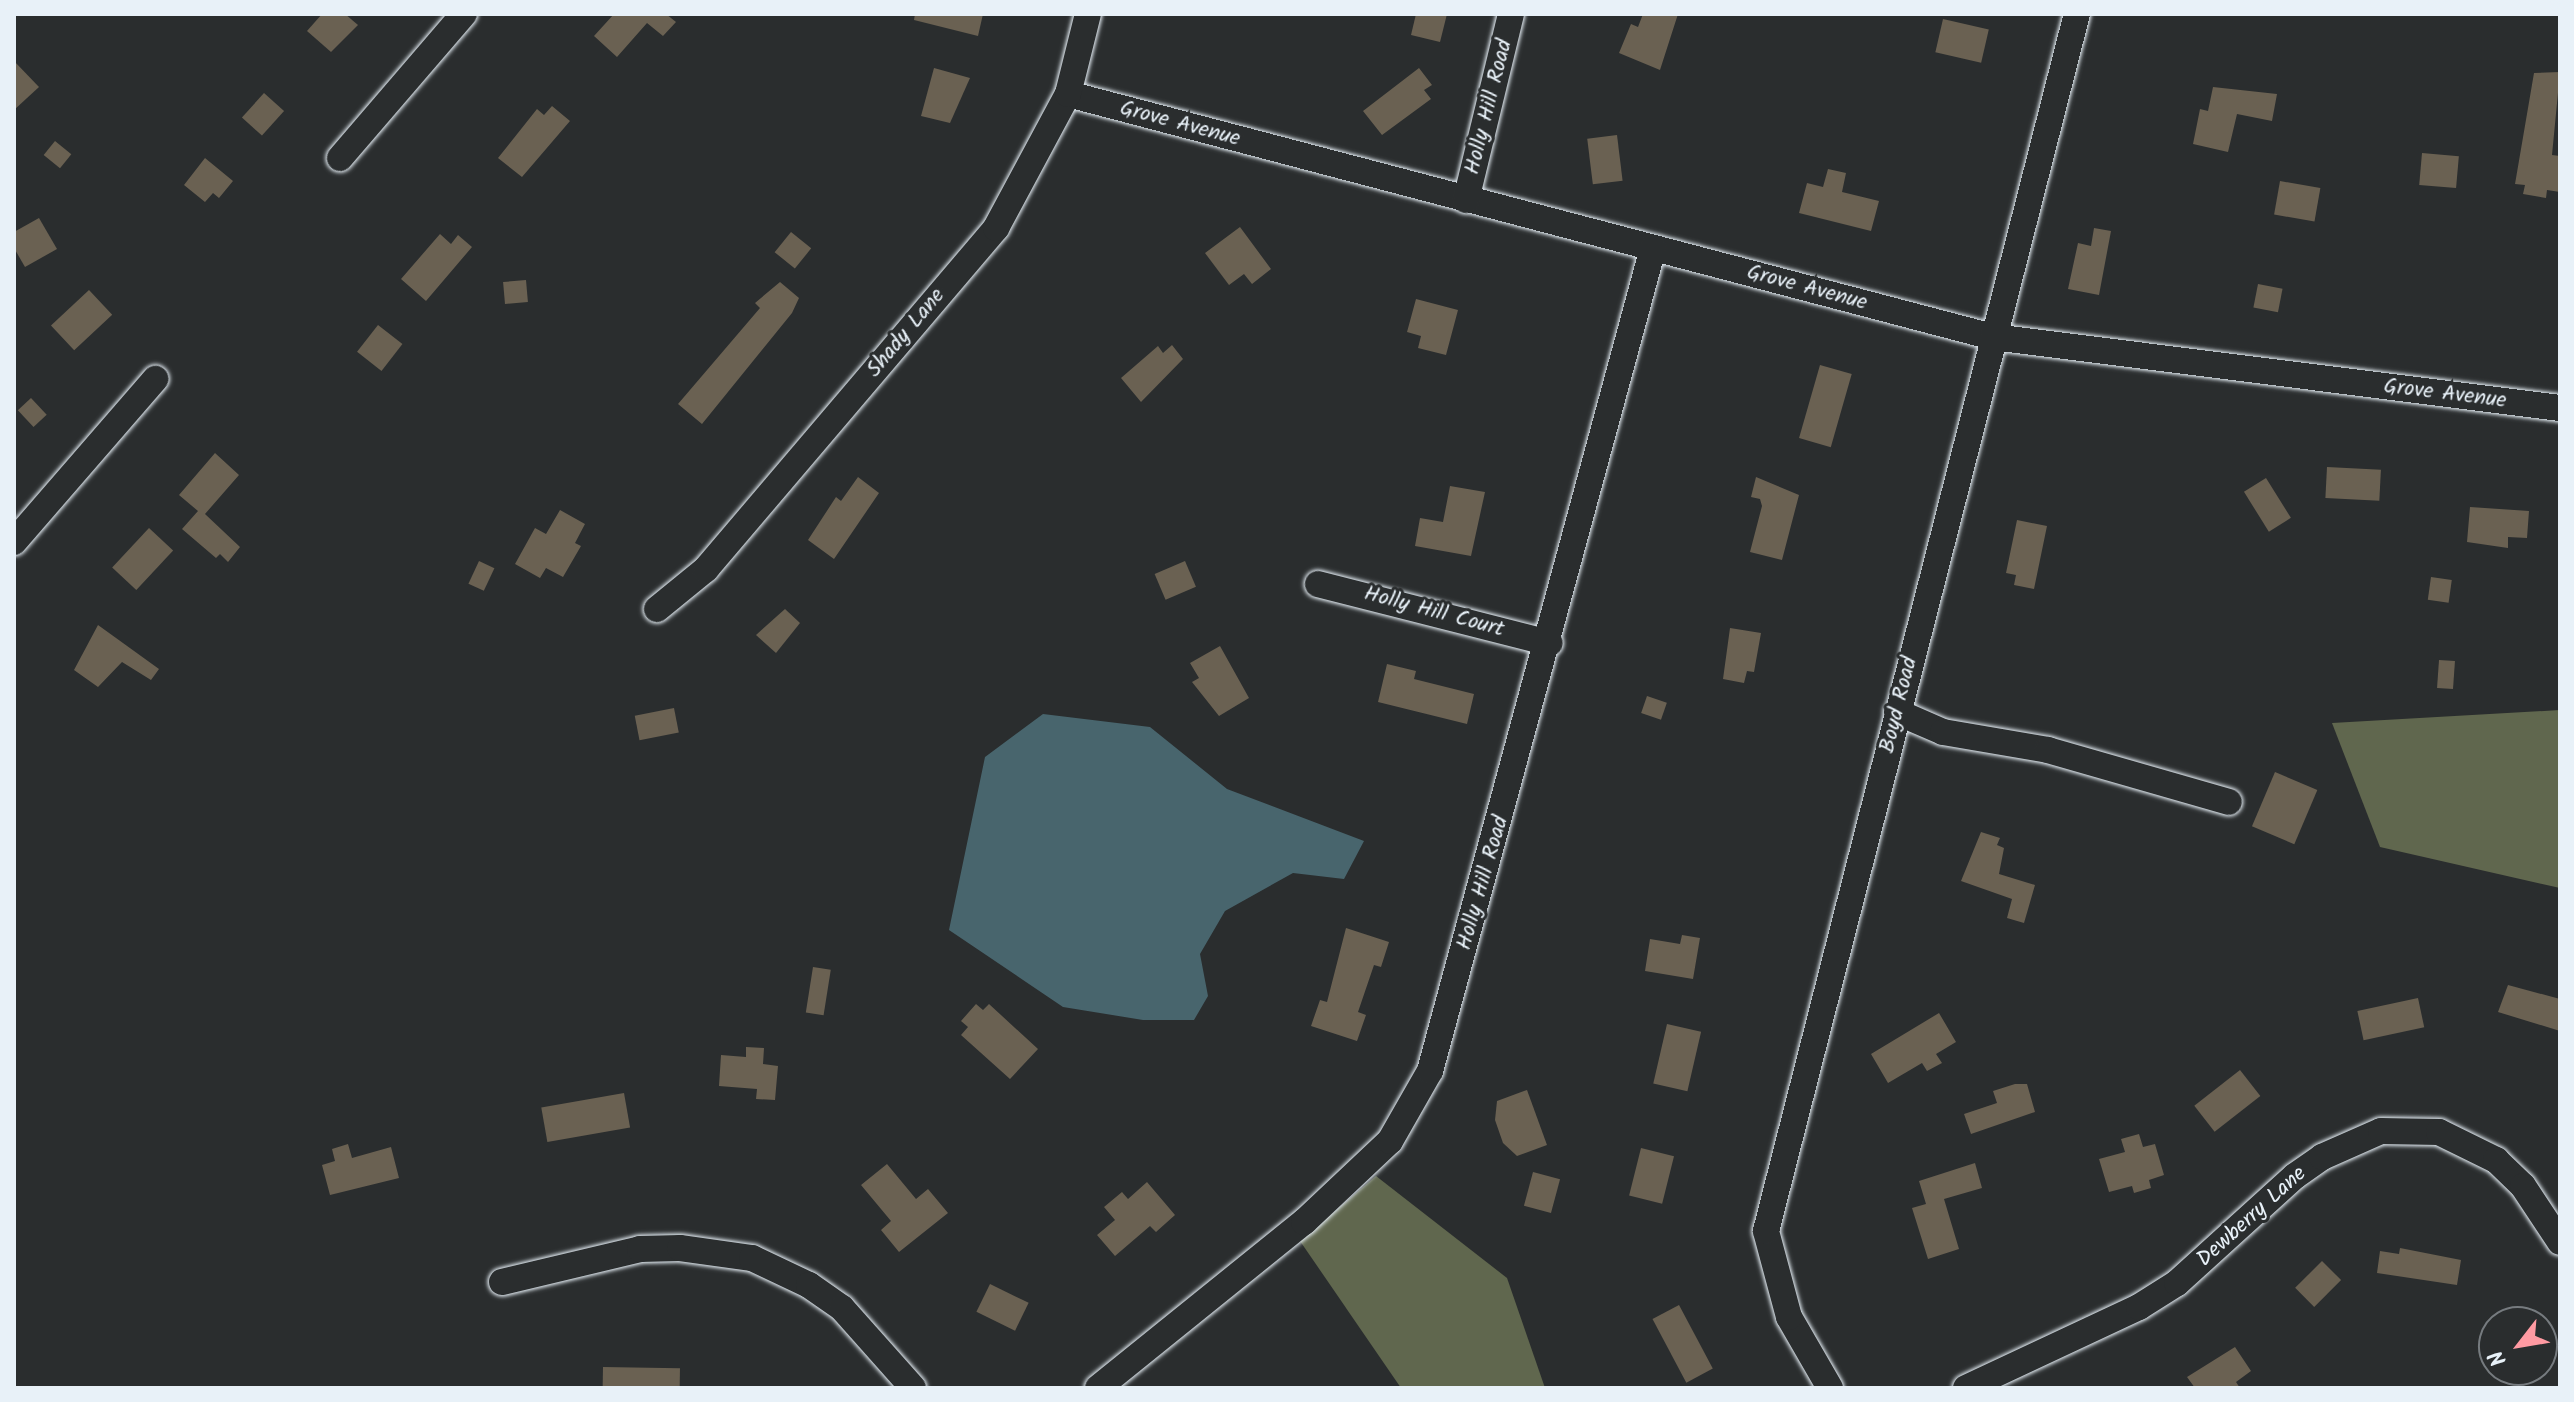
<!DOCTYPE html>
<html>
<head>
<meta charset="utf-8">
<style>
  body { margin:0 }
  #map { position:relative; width:2574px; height:1402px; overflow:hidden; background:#2a2d2e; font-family:Kalam,sans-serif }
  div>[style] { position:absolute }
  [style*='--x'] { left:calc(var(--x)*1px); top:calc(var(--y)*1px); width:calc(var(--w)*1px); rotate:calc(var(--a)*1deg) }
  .green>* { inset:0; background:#60674e }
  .water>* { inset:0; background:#48656d }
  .building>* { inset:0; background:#6a6152; transform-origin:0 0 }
  .roads { filter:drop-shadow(0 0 2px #e8f1f8) drop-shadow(0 0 2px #e8f1f8) }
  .minor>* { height:26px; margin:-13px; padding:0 13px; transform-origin:13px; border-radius:13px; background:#2a2d2e }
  span { translate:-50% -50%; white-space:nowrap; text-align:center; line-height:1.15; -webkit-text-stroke:6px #2a2d2e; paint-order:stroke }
  .street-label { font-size:22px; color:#e8f1f8 }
  .frame { position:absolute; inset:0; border:16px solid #e8f1f8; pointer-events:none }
  .north { position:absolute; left:2478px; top:1306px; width:80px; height:80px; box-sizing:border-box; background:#2a2d2e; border:2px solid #767b7f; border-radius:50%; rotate:239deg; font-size:22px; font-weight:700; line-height:32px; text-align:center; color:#e8f1f8 }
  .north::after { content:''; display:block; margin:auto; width:28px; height:36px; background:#ff9aa2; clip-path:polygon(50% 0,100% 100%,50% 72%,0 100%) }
</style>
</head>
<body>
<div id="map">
  <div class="green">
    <div style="clip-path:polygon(2560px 710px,2560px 888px,2380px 847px,2332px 723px)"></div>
    <div style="clip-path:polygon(1376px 1176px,1507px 1278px,1545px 1388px,1401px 1388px,1300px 1241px)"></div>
  </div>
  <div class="water">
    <div style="clip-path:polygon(1043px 714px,1150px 727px,1227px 789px,1364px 841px,1344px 879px,1293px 873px,1225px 911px,1200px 954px,1208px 996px,1194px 1020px,1143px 1020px,1063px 1007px,949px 930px,985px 757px)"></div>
  </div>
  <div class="building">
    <div style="clip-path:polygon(322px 14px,345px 14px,358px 25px,331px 52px,307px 31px)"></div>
    <div style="clip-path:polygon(614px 14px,666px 14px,676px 22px,663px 36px,647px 23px,617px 57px,594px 36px)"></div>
    <div style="clip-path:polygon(915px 14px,983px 14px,978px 36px,914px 20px)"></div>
    <div style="clip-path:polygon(1416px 14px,1447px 14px,1440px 42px,1411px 35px)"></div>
    <div style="clip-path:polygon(1643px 14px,1678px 14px,1660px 70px,1619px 53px,1631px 24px,1638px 27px)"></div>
    <div style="left:1943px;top:19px;width:47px;height:34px;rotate:13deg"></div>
    <div style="clip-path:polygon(14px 61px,39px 87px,14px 110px)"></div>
    <div style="clip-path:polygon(934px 68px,970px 78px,950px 123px,921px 116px)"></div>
    <div style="clip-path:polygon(1419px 68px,1432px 85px,1424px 90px,1431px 99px,1382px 135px,1363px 111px)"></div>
    <div style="clip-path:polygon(2560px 72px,2552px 155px,2560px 156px,2560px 192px,2547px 190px,2546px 198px,2523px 194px,2525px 185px,2515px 184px,2534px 73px)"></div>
    <div style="clip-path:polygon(2213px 87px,2277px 94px,2272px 121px,2237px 114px,2228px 152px,2193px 144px,2200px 109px,2208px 111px)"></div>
    <div style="left:264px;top:93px;width:27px;height:33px;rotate:42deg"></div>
    <div style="clip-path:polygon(552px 106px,570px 121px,522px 177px,498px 158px,537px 109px,544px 115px)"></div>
    <div style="left:1617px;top:135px;width:46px;height:30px;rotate:83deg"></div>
    <div style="left:55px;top:141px;width:21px;height:18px;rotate:39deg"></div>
    <div style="left:2422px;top:153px;width:37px;height:32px;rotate:5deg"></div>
    <div style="clip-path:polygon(205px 158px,233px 181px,219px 198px,213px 193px,205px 202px,184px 185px)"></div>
    <div style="clip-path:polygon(1828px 169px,1846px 173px,1842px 192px,1879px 201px,1871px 231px,1799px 213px,1807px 183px,1823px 187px)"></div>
    <div style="left:2280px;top:181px;width:41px;height:34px;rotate:10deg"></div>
    <div style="clip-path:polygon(39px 218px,57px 249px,25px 267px,14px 248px,14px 232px)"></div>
    <div style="clip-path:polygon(1240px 227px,1271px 269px,1252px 284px,1244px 274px,1229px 285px,1205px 253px)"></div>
    <div style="clip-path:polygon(2094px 228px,2111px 231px,2099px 295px,2068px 289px,2078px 243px,2091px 246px)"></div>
    <div style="left:791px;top:232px;width:26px;height:26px;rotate:39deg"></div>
    <div style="clip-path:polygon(440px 234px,451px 244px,458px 235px,472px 247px,426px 301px,401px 279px)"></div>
    <div style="left:526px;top:280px;width:22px;height:23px;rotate:85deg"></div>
    <div style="clip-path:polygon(780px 282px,799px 298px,792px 313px,702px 424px,678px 404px,760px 308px,755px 303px)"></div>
    <div style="left:2258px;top:284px;width:25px;height:24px;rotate:11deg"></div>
    <div style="left:89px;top:290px;width:34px;height:52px;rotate:47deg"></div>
    <div style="clip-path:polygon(1416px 299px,1458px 310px,1446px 355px,1418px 348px,1421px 336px,1407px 332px)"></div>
    <div style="left:378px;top:325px;width:31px;height:34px;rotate:38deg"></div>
    <div style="clip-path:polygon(1172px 345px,1183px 359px,1141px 402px,1121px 378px,1158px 346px,1163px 353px)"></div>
    <div style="left:1820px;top:365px;width:33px;height:76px;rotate:16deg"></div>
    <div style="left:31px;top:398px;width:23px;height:18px;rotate:47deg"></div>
    <div style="clip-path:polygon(215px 453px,239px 475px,205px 514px,240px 547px,228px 562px,220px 554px,216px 558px,182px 529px,198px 511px,179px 495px)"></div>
    <div style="left:2327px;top:467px;width:54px;height:31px;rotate:3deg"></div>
    <div style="clip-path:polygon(858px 477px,879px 493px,834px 559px,808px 540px,836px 497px,841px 501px)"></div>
    <div style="clip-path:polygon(1756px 477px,1799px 495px,1782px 560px,1750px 552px,1762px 506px,1760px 499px,1751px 497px)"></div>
    <div style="left:2266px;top:478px;width:47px;height:26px;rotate:58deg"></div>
    <div style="clip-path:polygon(1450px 486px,1485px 492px,1471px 556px,1415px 546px,1420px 518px,1443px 522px)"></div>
    <div style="clip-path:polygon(2470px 507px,2529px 511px,2527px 538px,2508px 537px,2508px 548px,2467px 542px)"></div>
    <div style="clip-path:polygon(560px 510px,585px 524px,575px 543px,581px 546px,563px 577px,546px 568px,540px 578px,515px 564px,535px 528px,546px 534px)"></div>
    <div style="clip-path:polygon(2017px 520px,2047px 526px,2034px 589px,2014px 585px,2016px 575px,2006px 573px)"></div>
    <div style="left:149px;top:528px;width:33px;height:54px;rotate:43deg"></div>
    <div style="left:479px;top:561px;width:17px;height:25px;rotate:25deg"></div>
    <div style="left:1185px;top:561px;width:28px;height:33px;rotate:67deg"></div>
    <div style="left:2431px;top:577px;width:21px;height:23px;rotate:8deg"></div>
    <div style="clip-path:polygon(785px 609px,800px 623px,776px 653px,756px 635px)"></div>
    <div style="clip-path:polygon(98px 625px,159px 669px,151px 680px,122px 662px,98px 687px,74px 670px)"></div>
    <div style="clip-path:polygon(1730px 628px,1761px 633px,1754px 672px,1747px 671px,1744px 683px,1723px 679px)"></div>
    <div style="clip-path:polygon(1220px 646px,1249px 698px,1219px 716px,1192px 682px,1199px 678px,1190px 663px)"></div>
    <div style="left:2439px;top:660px;width:16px;height:28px;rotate:4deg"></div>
    <div style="clip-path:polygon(1387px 664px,1416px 671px,1414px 679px,1474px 694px,1467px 724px,1378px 702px)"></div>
    <div style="left:1647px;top:696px;width:21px;height:18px;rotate:19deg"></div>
    <div style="left:674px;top:708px;width:25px;height:40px;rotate:79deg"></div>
    <div style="left:2275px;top:772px;width:46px;height:59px;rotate:23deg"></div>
    <div style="clip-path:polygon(1981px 832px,2000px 838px,1997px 845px,2004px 848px,1999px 874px,2035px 885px,2024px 923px,2007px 918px,2012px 899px,1961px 881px)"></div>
    <div style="clip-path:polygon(1346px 928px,1389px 942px,1381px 967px,1374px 965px,1358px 1012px,1366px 1015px,1357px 1041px,1311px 1026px,1320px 1000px,1327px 1002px)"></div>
    <div style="clip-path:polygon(1682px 935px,1700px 938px,1693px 979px,1645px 971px,1650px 939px,1680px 944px)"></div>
    <div style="left:813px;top:967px;width:18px;height:46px;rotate:9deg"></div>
    <div style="clip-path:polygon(2508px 985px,2560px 999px,2560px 1031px,2498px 1012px)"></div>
    <div style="left:2418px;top:998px;width:30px;height:62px;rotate:78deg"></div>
    <div style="clip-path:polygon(976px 1004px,983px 1010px,989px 1004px,1038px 1049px,1010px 1079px,961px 1035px,968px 1027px,961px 1021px)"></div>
    <div style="clip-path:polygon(1939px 1013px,1956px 1042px,1936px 1054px,1942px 1063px,1927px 1071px,1922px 1063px,1888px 1083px,1871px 1054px)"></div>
    <div style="left:1667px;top:1024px;width:35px;height:61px;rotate:13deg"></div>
    <div style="clip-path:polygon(746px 1047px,764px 1048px,763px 1064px,778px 1066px,775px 1100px,756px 1099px,757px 1089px,719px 1086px,721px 1055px,746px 1057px)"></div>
    <div style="left:2240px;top:1070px;width:33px;height:58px;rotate:52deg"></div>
    <div style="clip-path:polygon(2015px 1084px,2027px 1084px,2035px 1112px,1971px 1134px,1964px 1114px,1997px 1103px,1993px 1091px)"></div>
    <div style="clip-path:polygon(1527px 1090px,1547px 1145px,1517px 1156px,1503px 1143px,1495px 1120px,1497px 1101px)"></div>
    <div style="left:624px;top:1093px;width:35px;height:84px;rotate:80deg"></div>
    <div style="clip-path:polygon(2139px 1134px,2143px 1147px,2155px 1144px,2164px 1175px,2149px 1180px,2151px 1188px,2134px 1193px,2132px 1186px,2109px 1192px,2099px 1159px,2125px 1152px,2121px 1139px)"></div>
    <div style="clip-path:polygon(348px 1144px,352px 1158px,391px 1147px,399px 1178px,330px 1195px,322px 1165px,335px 1161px,332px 1149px)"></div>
    <div style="left:1641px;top:1148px;width:34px;height:49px;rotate:14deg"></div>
    <div style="clip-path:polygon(1975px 1163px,1982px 1188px,1944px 1199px,1959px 1249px,1928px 1259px,1912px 1208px,1926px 1204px,1919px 1181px)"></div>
    <div style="clip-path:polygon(887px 1164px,916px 1199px,928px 1189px,948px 1213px,899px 1252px,881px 1230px,891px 1221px,861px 1185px)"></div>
    <div style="left:1533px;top:1172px;width:28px;height:35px;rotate:15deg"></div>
    <div style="clip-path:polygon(1147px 1182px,1175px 1215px,1156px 1232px,1150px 1226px,1115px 1256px,1097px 1235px,1115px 1220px,1104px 1207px,1122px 1192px,1128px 1199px)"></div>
    <div style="clip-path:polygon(2400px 1248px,2461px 1260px,2457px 1285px,2377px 1273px,2380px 1251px,2399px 1254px)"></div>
    <div style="left:2322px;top:1261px;width:27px;height:38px;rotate:45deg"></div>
    <div style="left:990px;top:1284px;width:43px;height:31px;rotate:26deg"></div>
    <div style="left:1679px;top:1305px;width:72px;height:30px;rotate:62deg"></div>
    <div style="clip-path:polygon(2235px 1347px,2251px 1371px,2236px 1382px,2240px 1388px,2195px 1388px,2187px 1377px)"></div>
    <div style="left:603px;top:1367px;width:77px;height:21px;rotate:1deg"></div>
  </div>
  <div class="roads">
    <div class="minor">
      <div style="--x:1068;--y:94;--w:956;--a:14.72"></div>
      <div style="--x:1993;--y:337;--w:571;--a:7.14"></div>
      <div style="--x:340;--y:158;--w:190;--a:-49.3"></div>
      <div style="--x:1466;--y:200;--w:191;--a:-76.4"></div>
      <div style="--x:14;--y:542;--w:216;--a:-49.1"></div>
      <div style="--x:1318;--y:584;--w:239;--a:14.3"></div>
      <div style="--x:657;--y:609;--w:63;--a:-39.2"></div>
      <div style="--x:706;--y:569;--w:448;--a:-49.6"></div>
      <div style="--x:996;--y:228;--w:152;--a:-61.8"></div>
      <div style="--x:1068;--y:94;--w:82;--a:-76"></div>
      <div style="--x:1897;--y:712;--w:50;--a:23.5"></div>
      <div style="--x:1943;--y:732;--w:107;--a:9.7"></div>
      <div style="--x:2048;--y:750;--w:188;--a:16"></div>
      <div style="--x:502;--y:1282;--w:142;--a:-13.4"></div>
      <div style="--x:640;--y:1249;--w:40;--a:-1.4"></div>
      <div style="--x:680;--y:1248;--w:73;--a:7.9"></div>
      <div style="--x:752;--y:1258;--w:63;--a:25.3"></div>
      <div style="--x:809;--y:1285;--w:40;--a:34.9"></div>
      <div style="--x:842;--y:1308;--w:107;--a:48.4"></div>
      <div style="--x:1098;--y:1388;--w:265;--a:-38.9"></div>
      <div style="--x:1304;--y:1222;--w:118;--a:-43.3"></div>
      <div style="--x:1390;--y:1141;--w:81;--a:-60.3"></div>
      <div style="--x:1430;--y:1071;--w:853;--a:-74.84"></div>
      <div style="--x:1830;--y:1388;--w:82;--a:-120"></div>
      <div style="--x:1789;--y:1317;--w:89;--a:-105"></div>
      <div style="--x:1766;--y:1231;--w:1256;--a:-75.67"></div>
      <div style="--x:1966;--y:1388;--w:191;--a:-25.1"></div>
      <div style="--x:2139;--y:1307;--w:45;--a:-32.3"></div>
      <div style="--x:2177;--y:1283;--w:159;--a:-42.2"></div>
      <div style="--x:2295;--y:1176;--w:33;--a:-35"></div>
      <div style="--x:2322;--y:1157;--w:64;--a:-23.8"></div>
      <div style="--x:2381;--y:1131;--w:58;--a:1"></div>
      <div style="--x:2439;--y:1132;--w:64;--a:26.2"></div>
      <div style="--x:2496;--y:1160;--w:37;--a:44"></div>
      <div style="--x:2523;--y:1186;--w:67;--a:56.5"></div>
    </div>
  </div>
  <div class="street-label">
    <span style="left:1489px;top:107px;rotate:-76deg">Holly Hill Road</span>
    <span style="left:1180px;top:124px;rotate:15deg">Grove Avenue</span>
    <span style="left:1807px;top:288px;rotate:15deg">Grove Avenue</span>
    <span style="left:906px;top:333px;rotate:-50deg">Shady Lane</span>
    <span style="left:2445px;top:394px;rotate:7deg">Grove Avenue</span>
    <span style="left:1434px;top:612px;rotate:15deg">Holly Hill Court</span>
    <span style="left:1899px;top:705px;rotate:-76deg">Boyd Road</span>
    <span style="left:1483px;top:883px;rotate:-74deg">Holly Hill Road</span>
    <span style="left:2252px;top:1217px;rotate:-42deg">Dewberry Lane</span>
  </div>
  <div class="frame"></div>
  <div class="north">N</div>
</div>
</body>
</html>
